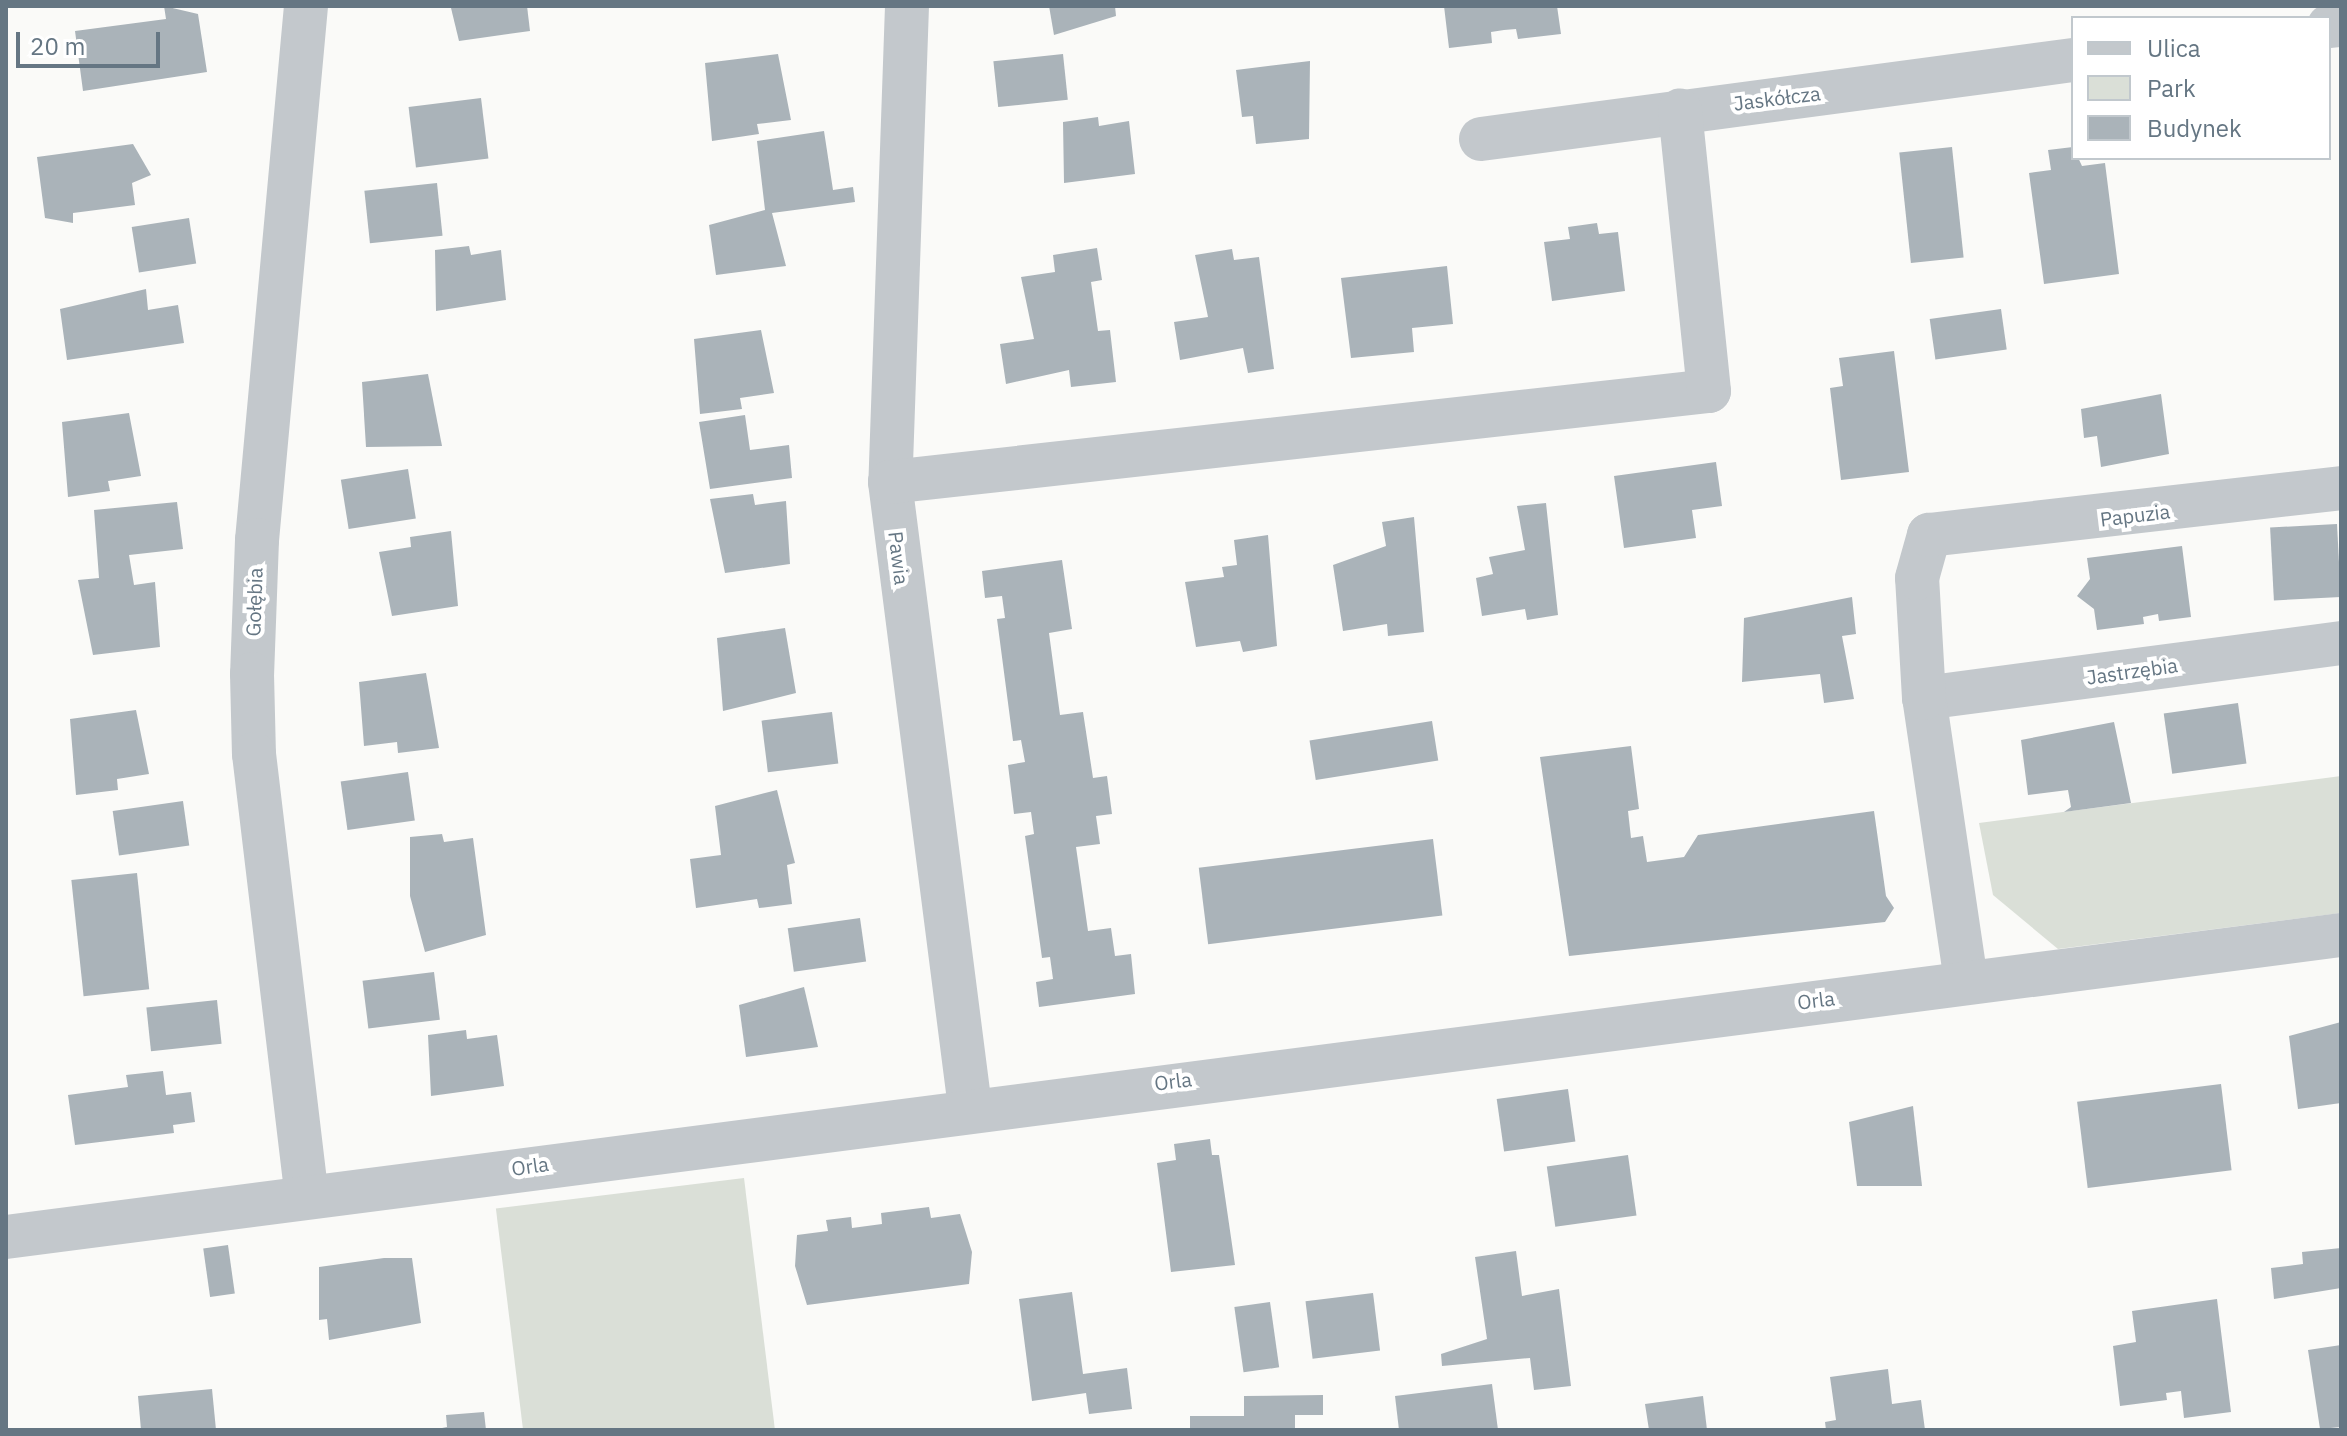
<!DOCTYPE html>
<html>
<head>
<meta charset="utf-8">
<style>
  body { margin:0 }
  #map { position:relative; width:2347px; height:1436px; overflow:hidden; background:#fafaf8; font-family:"IBM Plex Sans",sans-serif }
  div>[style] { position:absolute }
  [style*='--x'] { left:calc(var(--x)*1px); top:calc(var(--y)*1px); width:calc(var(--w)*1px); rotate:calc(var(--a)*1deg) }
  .green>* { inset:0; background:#dadfd7; transform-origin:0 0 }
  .building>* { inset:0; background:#aab3b9; transform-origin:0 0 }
  .minor>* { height:44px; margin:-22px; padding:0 22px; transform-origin:22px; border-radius:22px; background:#c3c8cc }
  span { translate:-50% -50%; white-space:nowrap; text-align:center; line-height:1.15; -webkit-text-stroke:8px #fff; paint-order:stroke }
  .street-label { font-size:20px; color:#657683 }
  .frame { position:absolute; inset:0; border:8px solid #657683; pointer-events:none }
  .legend { position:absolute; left:2071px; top:16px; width:260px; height:144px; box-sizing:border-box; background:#fff; border:2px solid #c1c8cd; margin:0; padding:10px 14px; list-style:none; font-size:24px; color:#657683 }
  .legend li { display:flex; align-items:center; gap:16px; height:40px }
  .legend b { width:40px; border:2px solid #c1c8cd }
  .scale { position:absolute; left:16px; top:32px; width:144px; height:36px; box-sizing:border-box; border:4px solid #657683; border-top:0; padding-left:10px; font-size:24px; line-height:28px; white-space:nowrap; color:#657683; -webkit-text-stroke:6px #fff; paint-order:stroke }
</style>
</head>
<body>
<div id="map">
  <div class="green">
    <div style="clip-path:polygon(2341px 776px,2341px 913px,2058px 949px,1993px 895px,1979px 823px)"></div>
    <div style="left:744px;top:1178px;width:254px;height:250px;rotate:83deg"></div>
  </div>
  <div class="building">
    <div style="clip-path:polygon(164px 6px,198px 14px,207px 72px,83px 91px,75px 31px,166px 19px)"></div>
    <div style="clip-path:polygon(527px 6px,530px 31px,459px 41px,451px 8px)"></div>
    <div style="clip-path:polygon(1049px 6px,1115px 6px,1116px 16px,1054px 35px)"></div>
    <div style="clip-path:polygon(1444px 6px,1557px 6px,1561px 34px,1518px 39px,1516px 29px,1504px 30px,1491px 32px,1492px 43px,1449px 48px)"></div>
    <div style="clip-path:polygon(778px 54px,791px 120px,757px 124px,759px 134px,712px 141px,705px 63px)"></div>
    <div style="left:1063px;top:54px;width:46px;height:70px;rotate:84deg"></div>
    <div style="clip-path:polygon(1310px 61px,1309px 139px,1256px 144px,1253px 116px,1242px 117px,1236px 70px)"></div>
    <div style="left:481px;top:98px;width:61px;height:73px;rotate:83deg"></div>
    <div style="clip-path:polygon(1098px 117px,1099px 126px,1129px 121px,1135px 174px,1064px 183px,1063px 122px)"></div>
    <div style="clip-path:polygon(824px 131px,833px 190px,853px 187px,855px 202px,772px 213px,786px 266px,716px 275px,709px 225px,765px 210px,757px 141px)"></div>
    <div style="clip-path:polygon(133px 144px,151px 175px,132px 183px,135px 205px,73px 213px,73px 223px,45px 218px,37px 157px)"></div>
    <div style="left:1952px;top:147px;width:111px;height:53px;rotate:84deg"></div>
    <div style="clip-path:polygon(2073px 147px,2082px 166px,2105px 163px,2119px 274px,2044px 284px,2029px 173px,2051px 170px,2048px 150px)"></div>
    <div style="left:437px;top:183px;width:53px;height:73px;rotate:84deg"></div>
    <div style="left:189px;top:218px;width:46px;height:58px;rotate:81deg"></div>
    <div style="clip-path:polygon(1597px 223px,1599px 234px,1618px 232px,1625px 291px,1552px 301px,1544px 242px,1570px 239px,1568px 227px)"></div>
    <div style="clip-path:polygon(469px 246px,471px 255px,501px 250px,506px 300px,436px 311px,435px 250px)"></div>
    <div style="clip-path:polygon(1097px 248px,1102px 280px,1091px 282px,1098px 331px,1110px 330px,1116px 382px,1071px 387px,1069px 370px,1006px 384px,1000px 344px,1034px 339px,1021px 277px,1055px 272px,1053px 255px)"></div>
    <div style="clip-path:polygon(1232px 249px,1234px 260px,1259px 257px,1274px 369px,1248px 373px,1243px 348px,1180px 360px,1174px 322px,1208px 317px,1195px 255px)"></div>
    <div style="clip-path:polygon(1447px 266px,1453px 324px,1412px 328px,1414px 352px,1351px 358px,1341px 278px)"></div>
    <div style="clip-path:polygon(146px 289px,148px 310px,178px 305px,184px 343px,67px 360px,60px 309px)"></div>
    <div style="left:2001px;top:309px;width:41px;height:72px;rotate:82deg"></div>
    <div style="clip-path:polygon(761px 330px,774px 393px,740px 398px,742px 409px,700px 414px,694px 339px)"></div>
    <div style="clip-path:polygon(1894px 351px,1909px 472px,1841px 480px,1830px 388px,1843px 386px,1839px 358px)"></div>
    <div style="clip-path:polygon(428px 374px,442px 446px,366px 447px,362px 382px)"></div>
    <div style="clip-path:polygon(2161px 394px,2169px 454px,2101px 467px,2097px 436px,2084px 438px,2081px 409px)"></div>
    <div style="clip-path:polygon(129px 413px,141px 476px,108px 481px,110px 491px,68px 497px,62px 422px)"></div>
    <div style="clip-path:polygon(745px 415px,750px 450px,789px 445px,792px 478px,710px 489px,699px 422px)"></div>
    <div style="clip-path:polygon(1716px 462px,1722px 506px,1692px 510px,1696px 538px,1624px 548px,1614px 476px)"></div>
    <div style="left:408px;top:469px;width:50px;height:68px;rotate:81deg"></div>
    <div style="clip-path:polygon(753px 494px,755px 505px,786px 501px,790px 564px,725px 573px,710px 499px)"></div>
    <div style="clip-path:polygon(177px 502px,183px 549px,129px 555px,134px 585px,155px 582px,160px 647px,93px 655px,78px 580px,99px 578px,94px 510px)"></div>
    <div style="clip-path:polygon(1546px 503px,1558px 615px,1527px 620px,1525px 609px,1482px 616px,1476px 578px,1493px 574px,1489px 557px,1525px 550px,1517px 506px)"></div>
    <div style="clip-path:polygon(1414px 517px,1424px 632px,1388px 636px,1387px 624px,1343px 631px,1333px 565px,1386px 546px,1382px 522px)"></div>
    <div style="left:2337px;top:524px;width:73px;height:67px;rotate:87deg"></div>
    <div style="clip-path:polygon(451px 531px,458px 606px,392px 616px,379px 552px,411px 547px,410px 537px)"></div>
    <div style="clip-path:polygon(1268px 535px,1277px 646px,1243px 652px,1240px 641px,1196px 647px,1185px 582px,1224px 577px,1222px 567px,1237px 565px,1234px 540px)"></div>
    <div style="clip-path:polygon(2182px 546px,2191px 617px,2159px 621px,2158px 614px,2143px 617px,2144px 624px,2097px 630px,2094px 609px,2077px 596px,2090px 579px,2087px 558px)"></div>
    <div style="clip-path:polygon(1062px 560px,1072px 629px,1049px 633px,1060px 715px,1083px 712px,1093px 778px,1107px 776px,1112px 814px,1096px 816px,1100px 844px,1076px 847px,1088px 931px,1111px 928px,1115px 956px,1131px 954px,1135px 994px,1039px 1007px,1036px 982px,1053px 979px,1050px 957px,1042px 958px,1025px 836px,1034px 834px,1031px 812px,1014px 814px,1008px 765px,1025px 762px,1021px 740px,1013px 741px,997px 619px,1005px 618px,1002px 596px,985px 598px,982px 571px)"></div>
    <div style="clip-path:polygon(1852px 597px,1856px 634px,1842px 636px,1854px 699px,1824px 703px,1820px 674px,1742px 682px,1744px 618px)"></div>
    <div style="clip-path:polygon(785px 628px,796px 693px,723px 711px,717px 638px)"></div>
    <div style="clip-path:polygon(426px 673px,439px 748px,398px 753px,397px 742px,364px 746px,359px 682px)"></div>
    <div style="left:2238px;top:703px;width:61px;height:75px;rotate:82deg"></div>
    <div style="clip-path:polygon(136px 710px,149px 774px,117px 779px,118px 790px,76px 795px,70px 719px)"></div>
    <div style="left:832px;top:712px;width:52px;height:71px;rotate:83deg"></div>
    <div style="left:1432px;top:721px;width:40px;height:124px;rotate:81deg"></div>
    <div style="clip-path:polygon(2114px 722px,2131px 803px,2064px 812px,2071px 807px,2068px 790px,2028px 795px,2021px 740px)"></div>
    <div style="clip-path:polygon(1631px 746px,1639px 809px,1628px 811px,1631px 838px,1643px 836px,1647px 862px,1684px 857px,1698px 835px,1874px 811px,1886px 896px,1894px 908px,1885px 922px,1569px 956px,1540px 757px)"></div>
    <div style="left:408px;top:772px;width:49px;height:68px;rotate:82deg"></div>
    <div style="clip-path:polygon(777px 790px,795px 863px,787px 865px,792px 904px,759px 908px,757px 899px,696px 908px,690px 859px,721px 855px,715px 806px)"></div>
    <div style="left:183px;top:801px;width:45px;height:71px;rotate:82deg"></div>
    <div style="clip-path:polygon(442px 834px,444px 842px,473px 838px,486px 935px,425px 952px,410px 896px,410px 837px)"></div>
    <div style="left:1433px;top:839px;width:77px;height:236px;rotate:83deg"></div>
    <div style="left:137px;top:873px;width:117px;height:66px;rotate:84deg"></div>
    <div style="left:860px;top:918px;width:44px;height:73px;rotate:82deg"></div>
    <div style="left:434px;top:972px;width:48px;height:72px;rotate:83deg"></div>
    <div style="clip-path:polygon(804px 987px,818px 1047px,746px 1057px,739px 1005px)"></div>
    <div style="left:217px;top:1000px;width:44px;height:71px;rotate:84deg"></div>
    <div style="clip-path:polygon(2341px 1022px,2341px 1103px,2298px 1109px,2289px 1036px)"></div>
    <div style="clip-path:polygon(466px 1030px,467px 1039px,497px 1035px,504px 1086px,431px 1096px,428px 1035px)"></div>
    <div style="clip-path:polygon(163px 1071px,166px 1095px,191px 1092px,195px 1122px,173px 1125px,174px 1133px,75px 1145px,68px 1095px,128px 1087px,126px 1075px)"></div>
    <div style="left:2221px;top:1084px;width:87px;height:145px;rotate:83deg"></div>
    <div style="left:1568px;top:1089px;width:53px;height:72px;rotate:82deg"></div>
    <div style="clip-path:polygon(1913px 1106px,1922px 1186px,1857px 1186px,1849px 1122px)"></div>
    <div style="clip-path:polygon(1210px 1139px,1212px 1155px,1219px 1155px,1235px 1265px,1171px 1272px,1157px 1163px,1176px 1160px,1174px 1144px)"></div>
    <div style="left:1628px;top:1155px;width:61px;height:82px;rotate:82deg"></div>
    <div style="clip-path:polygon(929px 1207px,931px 1218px,960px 1214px,972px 1252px,969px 1284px,807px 1305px,795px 1266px,797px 1235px,828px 1231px,826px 1220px,851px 1217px,852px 1228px,882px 1224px,881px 1213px)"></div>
    <div style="left:228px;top:1245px;width:49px;height:25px;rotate:82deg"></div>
    <div style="clip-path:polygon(2341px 1248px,2341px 1288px,2274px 1299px,2271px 1268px,2303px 1264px,2302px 1252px)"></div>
    <div style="clip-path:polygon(1516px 1251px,1522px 1296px,1559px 1289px,1571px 1386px,1534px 1390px,1530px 1358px,1442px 1366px,1441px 1354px,1487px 1339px,1475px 1257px)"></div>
    <div style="clip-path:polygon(384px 1258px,412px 1258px,421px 1323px,329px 1340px,327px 1319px,319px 1320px,319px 1267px)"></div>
    <div style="clip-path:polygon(1072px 1292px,1083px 1374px,1127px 1368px,1132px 1409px,1089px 1414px,1086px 1393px,1032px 1401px,1019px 1299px)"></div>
    <div style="left:1373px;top:1293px;width:58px;height:68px;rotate:83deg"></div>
    <div style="clip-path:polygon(2217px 1299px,2231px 1412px,2184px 1418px,2181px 1391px,2166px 1393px,2167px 1400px,2120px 1406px,2113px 1346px,2136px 1342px,2132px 1311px)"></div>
    <div style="left:1270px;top:1302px;width:66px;height:36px;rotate:82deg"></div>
    <div style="clip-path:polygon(2341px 1345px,2341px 1427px,2320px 1429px,2308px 1350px)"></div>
    <div style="clip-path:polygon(1888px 1369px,1892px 1404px,1921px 1400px,1925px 1430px,1826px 1430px,1825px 1422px,1836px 1420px,1830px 1377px)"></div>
    <div style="clip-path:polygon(1492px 1384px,1498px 1430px,1399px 1430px,1395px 1396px)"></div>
    <div style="clip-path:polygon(212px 1389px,216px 1430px,141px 1430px,138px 1396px)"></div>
    <div style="clip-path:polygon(1323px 1395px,1323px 1415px,1295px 1415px,1295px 1430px,1190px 1430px,1190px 1416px,1244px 1416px,1244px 1396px)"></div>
    <div style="clip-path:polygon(1703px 1396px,1707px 1430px,1649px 1430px,1645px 1404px)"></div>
    <div style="clip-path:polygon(484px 1412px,486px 1430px,432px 1430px,447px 1427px,446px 1415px)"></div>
  </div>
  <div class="minor">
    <div style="--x:306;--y:6;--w:536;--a:95.24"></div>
    <div style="--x:257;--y:540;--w:134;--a:92.1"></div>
    <div style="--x:252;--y:674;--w:80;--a:88.6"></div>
    <div style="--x:254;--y:754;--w:445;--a:83.2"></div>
    <div style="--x:907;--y:6;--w:476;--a:92"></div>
    <div style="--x:890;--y:482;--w:630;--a:82.71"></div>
    <div style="--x:2329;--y:26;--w:12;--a:-5"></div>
    <div style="--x:1481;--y:139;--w:597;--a:-7.6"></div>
    <div style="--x:890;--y:482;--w:824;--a:-6.34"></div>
    <div style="--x:1709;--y:391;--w:282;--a:-95.9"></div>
    <div style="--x:1924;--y:698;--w:421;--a:-7.5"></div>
    <div style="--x:1966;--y:981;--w:286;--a:-98.4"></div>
    <div style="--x:1924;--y:698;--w:120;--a:-93.3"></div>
    <div style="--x:1917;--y:578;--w:45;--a:-74.4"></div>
    <div style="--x:1929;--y:535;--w:415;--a:-6.5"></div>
    <div style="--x:6;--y:1237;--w:2354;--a:-7.37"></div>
  </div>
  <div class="street-label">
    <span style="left:1777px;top:98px;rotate:-7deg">Jaskółcza</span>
    <span style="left:2135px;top:515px;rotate:-7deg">Papuzia</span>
    <span style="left:899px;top:558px;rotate:83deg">Pawia</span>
    <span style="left:254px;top:602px;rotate:-88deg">Gołębia</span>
    <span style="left:2132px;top:671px;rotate:-8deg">Jastrzębia</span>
    <span style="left:1816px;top:1000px;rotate:-7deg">Orla</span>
    <span style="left:1173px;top:1081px;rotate:-7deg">Orla</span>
    <span style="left:530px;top:1166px;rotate:-8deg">Orla</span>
  </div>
  <div class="frame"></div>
  <ul class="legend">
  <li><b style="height:10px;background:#c3c8cc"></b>Ulica</li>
  <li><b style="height:22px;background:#dadfd7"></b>Park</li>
  <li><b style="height:22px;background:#aab3b9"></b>Budynek</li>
  </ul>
  <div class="scale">20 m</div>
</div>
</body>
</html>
